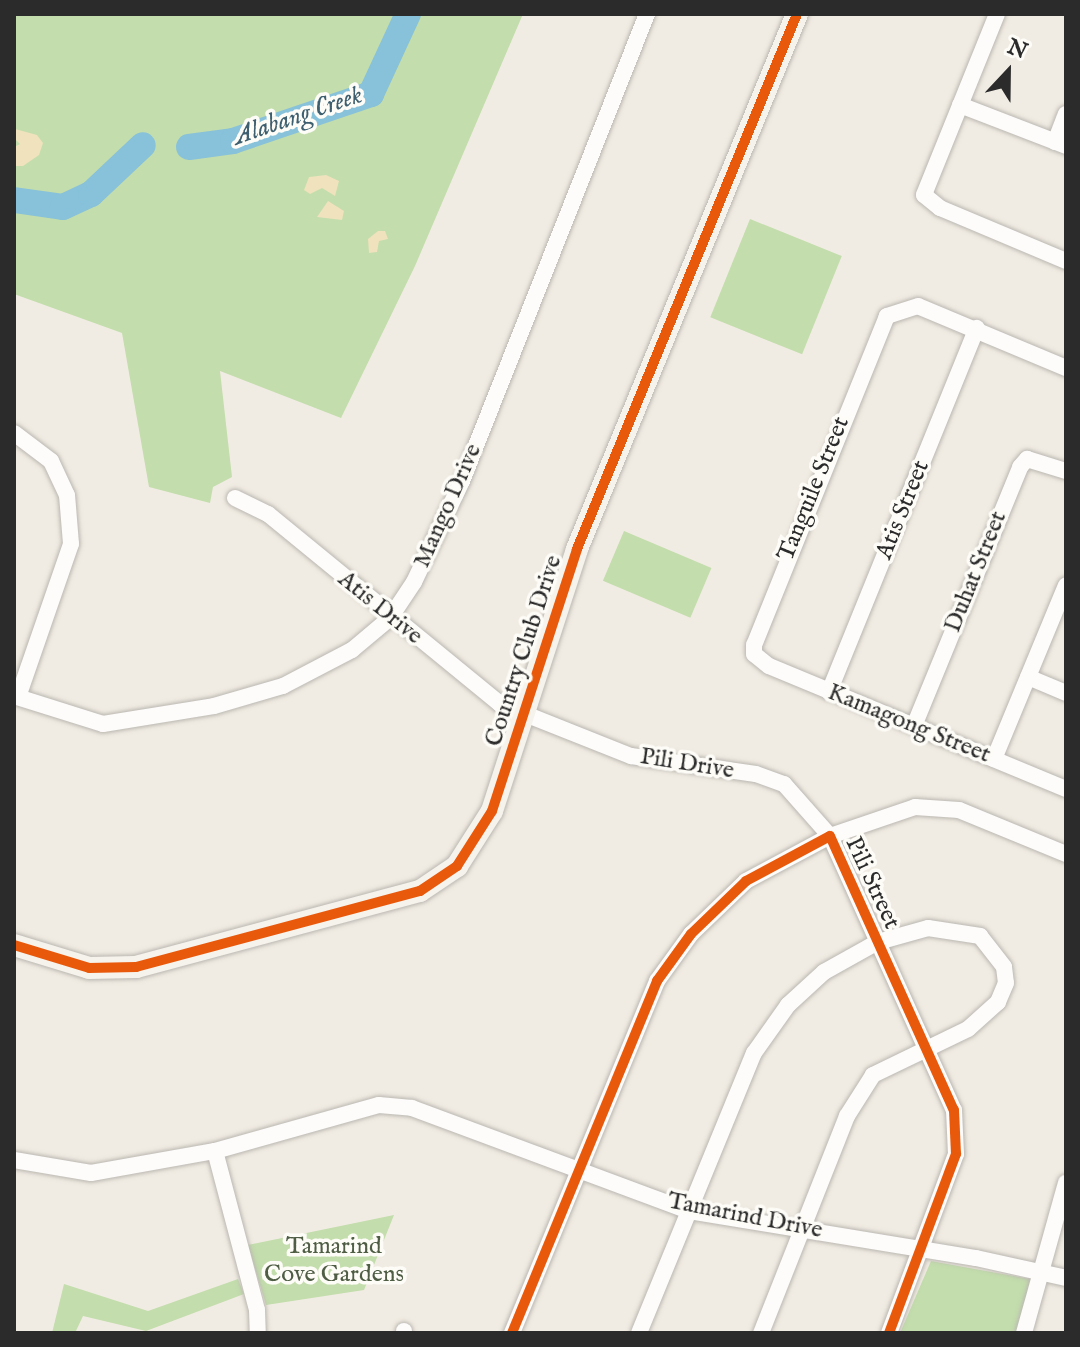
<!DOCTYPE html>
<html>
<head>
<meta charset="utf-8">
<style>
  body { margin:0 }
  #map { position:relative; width:1080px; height:1347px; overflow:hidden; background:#f1ece3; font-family:"IM FELL English",serif }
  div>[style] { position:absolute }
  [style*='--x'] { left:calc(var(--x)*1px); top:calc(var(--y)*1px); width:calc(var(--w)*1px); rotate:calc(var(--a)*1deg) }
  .green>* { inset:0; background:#c3ddac; transform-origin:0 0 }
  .sand>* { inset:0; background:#efe2bd }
  .river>* { height:26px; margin:-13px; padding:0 13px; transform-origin:13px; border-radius:13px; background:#87c1da }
  .roads { filter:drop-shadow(0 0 2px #bab7b1) drop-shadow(0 0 2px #bab7b1) }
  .street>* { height:16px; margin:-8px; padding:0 8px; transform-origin:8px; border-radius:8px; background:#fdfcfb }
  .secondary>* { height:22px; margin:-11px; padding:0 11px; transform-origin:11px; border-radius:11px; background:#f6f3ed }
  .cycleway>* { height:10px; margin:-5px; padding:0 5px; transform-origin:5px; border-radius:5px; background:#e8590c }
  span { translate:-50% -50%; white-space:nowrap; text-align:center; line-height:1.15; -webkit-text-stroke:7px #fdfcf7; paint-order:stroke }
  .street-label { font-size:24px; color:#2b2b2b }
  .park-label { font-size:24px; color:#4e5d44 }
  .water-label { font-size:26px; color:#3e5f6f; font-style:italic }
  .frame { position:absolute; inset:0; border:16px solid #2b2b2b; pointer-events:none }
  .north { position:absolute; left:968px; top:32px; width:80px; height:80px; -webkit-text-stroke:6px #fdfcf7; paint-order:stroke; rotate:22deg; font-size:22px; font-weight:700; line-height:32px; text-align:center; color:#2b2b2b }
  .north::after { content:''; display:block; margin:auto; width:28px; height:36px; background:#2b2b2b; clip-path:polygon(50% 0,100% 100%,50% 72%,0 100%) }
</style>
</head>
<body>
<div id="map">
  <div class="green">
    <div style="clip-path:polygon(14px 14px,523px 14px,415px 266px,341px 418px,220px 371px,232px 477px,213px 487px,210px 503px,149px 487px,122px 333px,14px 294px)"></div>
    <div style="left:750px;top:219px;width:99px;height:106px;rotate:22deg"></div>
    <div style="left:624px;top:531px;width:95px;height:54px;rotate:23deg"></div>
    <div style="clip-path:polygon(394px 1215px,364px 1290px,266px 1305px,248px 1245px)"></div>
    <div style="clip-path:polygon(931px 1261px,1030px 1279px,1020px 1333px,900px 1333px)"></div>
    <div style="clip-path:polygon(238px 1279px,244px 1294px,146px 1331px,83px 1316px,75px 1333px,52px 1333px,64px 1284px,148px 1311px)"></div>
  </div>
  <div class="sand">
    <div style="clip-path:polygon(15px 129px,37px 135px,43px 143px,39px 155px,23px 166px,14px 166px,14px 147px,20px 144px,14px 138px)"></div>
    <div style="clip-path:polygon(326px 175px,339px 181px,335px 196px,322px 188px,310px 194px,304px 190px,309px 177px)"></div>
    <div style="clip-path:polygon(328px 201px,344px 211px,342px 220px,317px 217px)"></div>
    <div style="clip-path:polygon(378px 231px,385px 231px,388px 239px,379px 241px,377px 252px,369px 253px,368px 239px)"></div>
  </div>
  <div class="river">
    <div style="--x:189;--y:147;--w:44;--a:-7.8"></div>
    <div style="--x:233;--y:141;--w:146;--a:-18.8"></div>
    <div style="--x:371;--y:94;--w:88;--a:-65.2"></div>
    <div style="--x:14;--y:200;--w:49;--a:8.1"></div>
    <div style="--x:63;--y:207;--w:31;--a:-25"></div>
    <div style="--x:91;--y:194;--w:71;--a:-43.3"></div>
  </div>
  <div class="roads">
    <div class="street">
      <div style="--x:997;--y:14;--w:195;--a:112"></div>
      <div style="--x:924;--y:195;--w:21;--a:39"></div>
      <div style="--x:940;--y:208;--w:137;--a:22.8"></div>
      <div style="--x:960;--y:105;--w:114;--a:21.1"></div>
      <div style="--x:1055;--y:142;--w:30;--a:-69"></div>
      <div style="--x:1066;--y:368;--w:160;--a:-157.3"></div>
      <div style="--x:918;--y:306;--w:33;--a:162"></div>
      <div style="--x:887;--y:316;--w:355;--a:112"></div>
      <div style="--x:754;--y:645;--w:9;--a:90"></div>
      <div style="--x:754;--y:654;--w:19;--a:39"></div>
      <div style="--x:769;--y:666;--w:321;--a:22.5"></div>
      <div style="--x:14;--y:433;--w:46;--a:37.1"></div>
      <div style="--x:51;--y:461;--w:38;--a:65"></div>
      <div style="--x:67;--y:495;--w:49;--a:85.3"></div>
      <div style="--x:71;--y:544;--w:162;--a:109.1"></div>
      <div style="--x:235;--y:498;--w:37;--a:26"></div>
      <div style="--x:268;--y:514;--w:300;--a:39.3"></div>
      <div style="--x:500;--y:704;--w:141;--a:21.7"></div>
      <div style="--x:631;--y:756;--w:126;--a:8.2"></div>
      <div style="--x:756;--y:774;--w:30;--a:20"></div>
      <div style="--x:784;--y:784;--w:69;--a:48.5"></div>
      <div style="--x:830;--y:836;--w:90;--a:-18.8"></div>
      <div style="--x:915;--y:807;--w:44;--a:3.9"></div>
      <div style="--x:959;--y:810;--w:116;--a:22.4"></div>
      <div style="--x:1028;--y:677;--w:41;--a:22.8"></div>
      <div style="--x:829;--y:692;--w:393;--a:-67.9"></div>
      <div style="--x:14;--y:696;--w:93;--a:17.5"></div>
      <div style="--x:103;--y:724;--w:112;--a:-9.2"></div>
      <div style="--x:214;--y:706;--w:72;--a:-16.2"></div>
      <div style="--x:283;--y:686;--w:78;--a:-27.6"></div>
      <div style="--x:352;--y:650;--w:50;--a:-40.1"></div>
      <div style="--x:390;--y:618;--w:43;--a:-56.3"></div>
      <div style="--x:414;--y:582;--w:112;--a:-64.6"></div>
      <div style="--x:462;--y:481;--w:502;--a:-68.39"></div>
      <div style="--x:914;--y:726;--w:280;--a:-67.7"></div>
      <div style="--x:1020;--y:467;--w:11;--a:-49"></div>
      <div style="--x:1027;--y:459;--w:41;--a:17.1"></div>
      <div style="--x:994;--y:759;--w:188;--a:-67.5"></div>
      <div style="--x:215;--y:1151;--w:164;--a:75.2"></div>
      <div style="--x:257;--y:1310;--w:23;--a:88"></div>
      <div style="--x:14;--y:1160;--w:78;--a:9.6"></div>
      <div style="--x:91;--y:1173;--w:126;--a:-10.1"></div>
      <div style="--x:215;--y:1151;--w:170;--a:-15.7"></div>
      <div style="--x:379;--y:1105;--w:33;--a:5"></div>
      <div style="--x:412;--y:1108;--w:296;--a:20.4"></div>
      <div style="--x:689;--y:1211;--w:291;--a:9.3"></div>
      <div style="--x:976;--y:1258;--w:92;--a:12.5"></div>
      <div style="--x:404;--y:1333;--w:2;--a:-90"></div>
      <div style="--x:512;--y:1333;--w:381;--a:-67.6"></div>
      <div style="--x:657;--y:981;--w:58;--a:-54.1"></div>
      <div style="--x:691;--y:934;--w:76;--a:-43.9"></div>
      <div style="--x:746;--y:881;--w:95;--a:-28.2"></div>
      <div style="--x:830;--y:836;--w:301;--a:65.7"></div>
      <div style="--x:954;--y:1110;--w:44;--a:87.4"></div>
      <div style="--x:956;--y:1154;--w:191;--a:110.5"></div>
      <div style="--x:639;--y:1333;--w:303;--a:-67.7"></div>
      <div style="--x:754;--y:1053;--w:59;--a:-54.7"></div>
      <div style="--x:788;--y:1005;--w:49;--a:-42.5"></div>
      <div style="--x:824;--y:972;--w:62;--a:-29.1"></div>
      <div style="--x:878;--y:942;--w:52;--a:-15.6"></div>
      <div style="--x:928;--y:928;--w:53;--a:8.7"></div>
      <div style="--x:980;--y:936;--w:39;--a:52"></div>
      <div style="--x:1004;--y:967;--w:16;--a:83"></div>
      <div style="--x:1006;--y:983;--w:21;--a:113"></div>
      <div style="--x:998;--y:1002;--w:40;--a:138"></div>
      <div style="--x:968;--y:1029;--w:106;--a:154.2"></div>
      <div style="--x:873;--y:1075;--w:49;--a:122.4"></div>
      <div style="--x:847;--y:1116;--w:233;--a:111.6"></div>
      <div style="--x:1024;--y:1333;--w:156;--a:-74.4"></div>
    </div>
    <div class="secondary">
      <div style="--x:14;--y:945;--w:78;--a:17"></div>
      <div style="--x:89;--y:968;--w:47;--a:-1.2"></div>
      <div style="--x:136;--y:967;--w:294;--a:-15"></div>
      <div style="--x:420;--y:891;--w:45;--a:-34"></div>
      <div style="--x:457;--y:866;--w:65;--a:-57.5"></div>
      <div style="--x:492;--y:811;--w:275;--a:-72"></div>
      <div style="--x:577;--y:549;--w:578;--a:-67.65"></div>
    </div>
  </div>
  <div class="cycleway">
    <div style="--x:14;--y:945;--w:78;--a:17"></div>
    <div style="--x:89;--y:968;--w:47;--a:-1.2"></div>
    <div style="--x:136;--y:967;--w:294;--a:-15"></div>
    <div style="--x:420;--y:891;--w:45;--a:-34"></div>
    <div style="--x:457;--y:866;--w:65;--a:-57.5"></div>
    <div style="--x:492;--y:811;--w:275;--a:-72"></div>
    <div style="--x:577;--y:549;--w:578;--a:-67.65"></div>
    <div style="--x:512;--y:1333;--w:381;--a:-67.6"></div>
    <div style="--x:657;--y:981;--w:58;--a:-54.1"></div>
    <div style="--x:691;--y:934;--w:76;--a:-43.9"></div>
    <div style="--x:746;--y:881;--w:95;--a:-28.2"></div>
    <div style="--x:830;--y:836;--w:301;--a:65.7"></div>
    <div style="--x:954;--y:1110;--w:44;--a:87.4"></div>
    <div style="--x:956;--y:1154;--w:191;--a:110.5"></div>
  </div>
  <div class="street-label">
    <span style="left:814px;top:489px;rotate:-68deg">Tanguile Street</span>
    <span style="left:448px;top:506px;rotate:-66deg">Mango Drive</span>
    <span style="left:903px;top:510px;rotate:-68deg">Atis Street</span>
    <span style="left:976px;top:572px;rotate:-68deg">Duhat Street</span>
    <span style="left:380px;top:608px;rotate:39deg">Atis Drive</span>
    <span style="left:524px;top:651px;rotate:-72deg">Country Club Drive</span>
    <span style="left:909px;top:724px;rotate:22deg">Kamagong Street</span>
    <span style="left:687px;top:764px;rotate:9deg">Pili Drive</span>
    <span style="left:872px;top:883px;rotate:65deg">Pili Street</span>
    <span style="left:745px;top:1216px;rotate:11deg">Tamarind Drive</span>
  </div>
  <div class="park-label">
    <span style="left:334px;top:1261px">Tamarind<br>Cove Gardens</span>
  </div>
  <div class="water-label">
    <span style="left:298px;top:116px;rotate:-19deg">Alabang Creek</span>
  </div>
  <div class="frame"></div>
  <div class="north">N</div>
</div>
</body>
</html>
